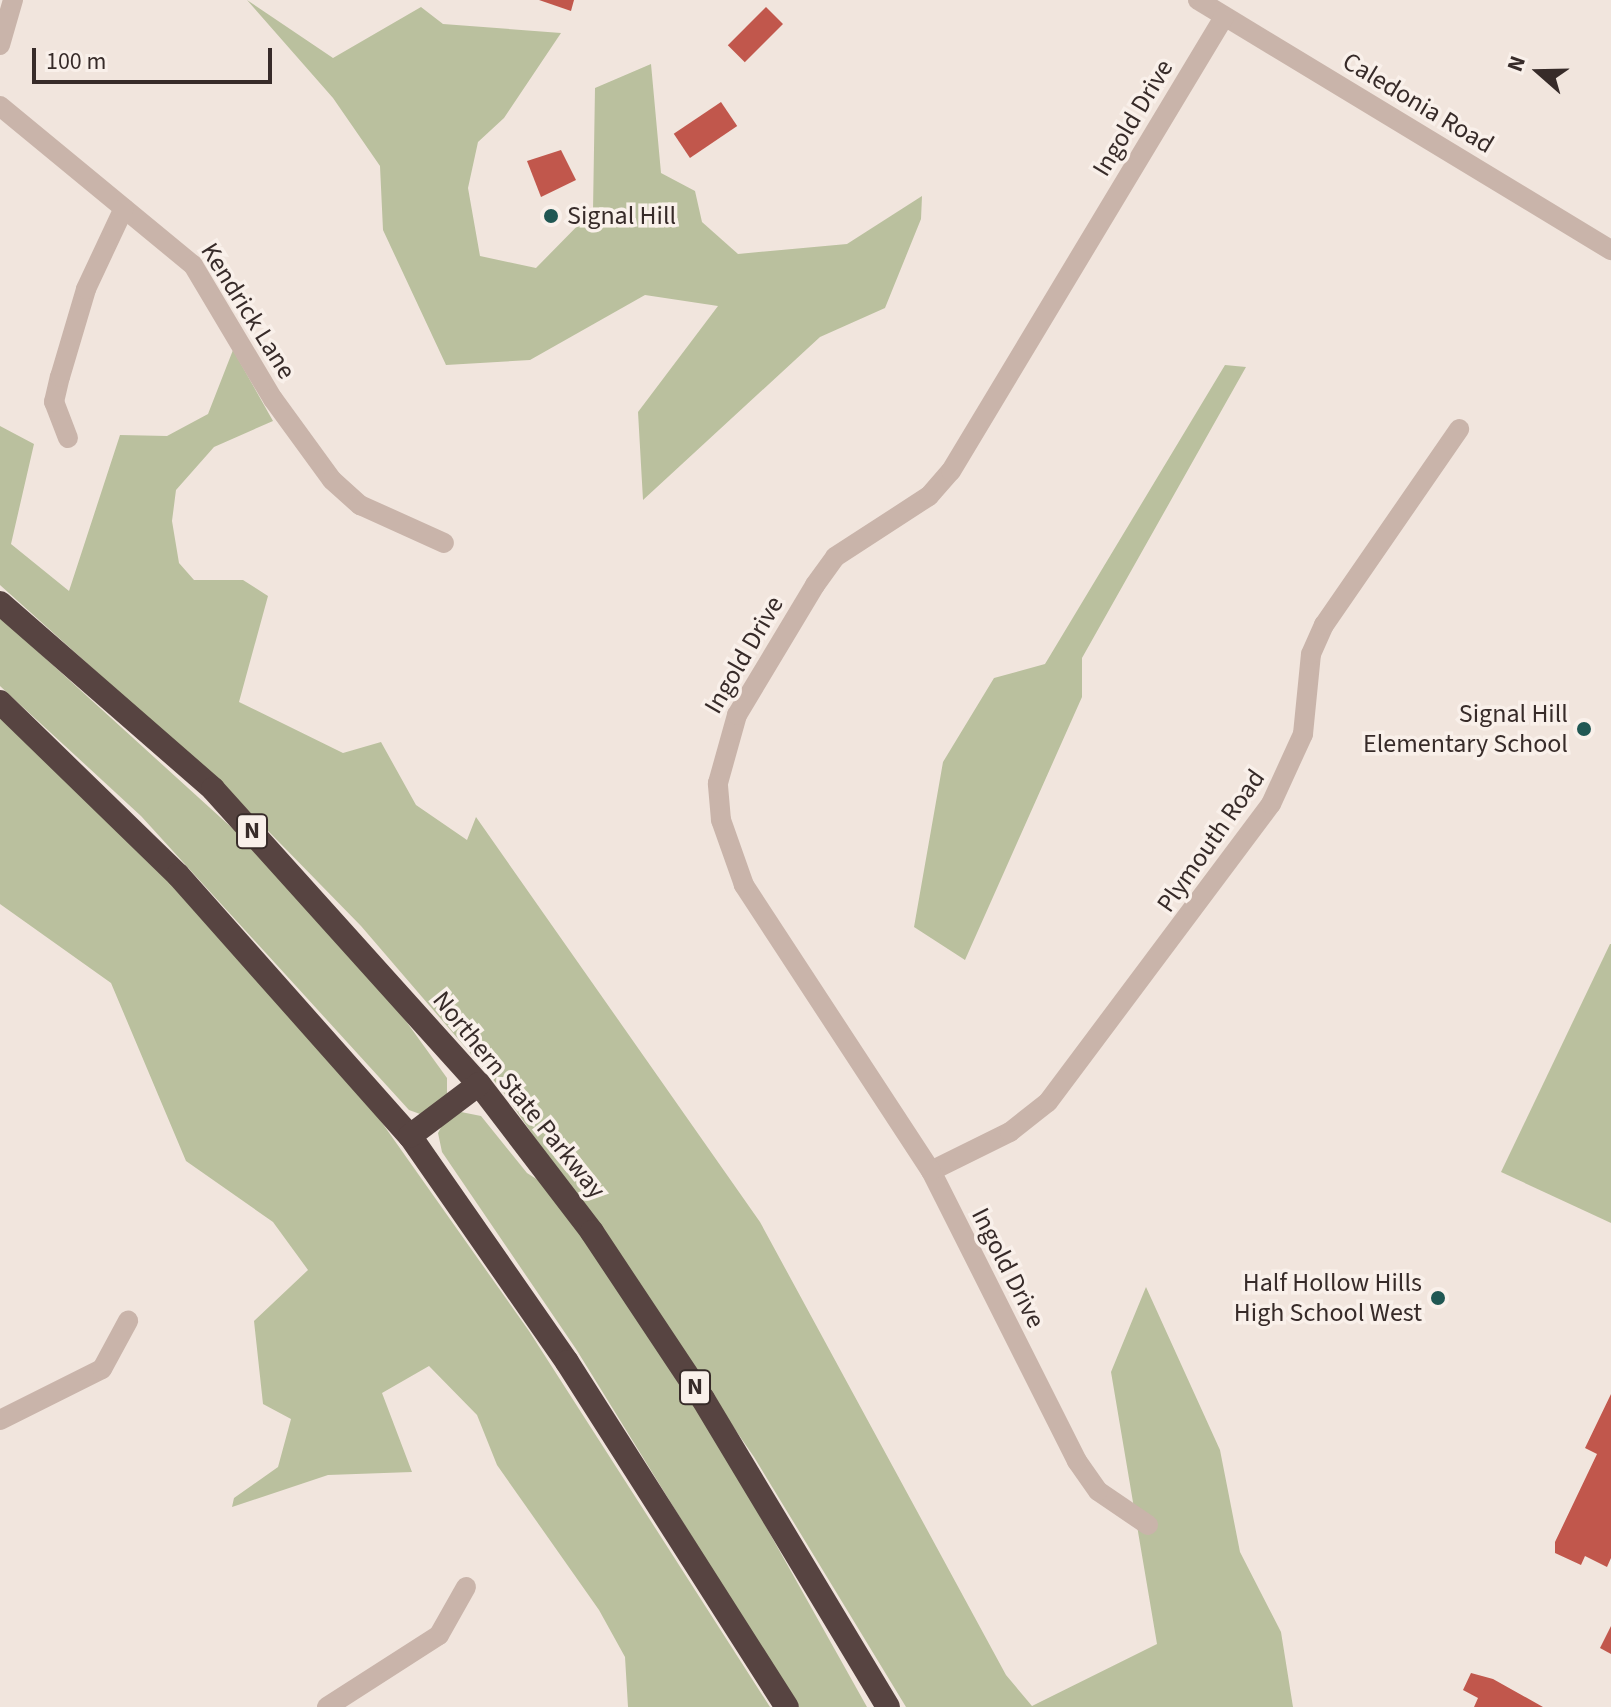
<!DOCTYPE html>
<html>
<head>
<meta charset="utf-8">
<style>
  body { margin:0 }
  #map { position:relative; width:1611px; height:1707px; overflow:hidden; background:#f1e5dd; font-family:"Source Sans 3",sans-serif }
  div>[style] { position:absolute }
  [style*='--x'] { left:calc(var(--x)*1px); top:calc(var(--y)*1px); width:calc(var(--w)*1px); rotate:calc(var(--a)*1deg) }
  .green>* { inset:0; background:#bac09e }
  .building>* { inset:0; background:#c1574c; transform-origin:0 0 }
  .minor>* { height:20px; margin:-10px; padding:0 10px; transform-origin:10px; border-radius:10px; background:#c9b4aa }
  .highway>* { height:24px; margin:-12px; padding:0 12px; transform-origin:12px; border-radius:12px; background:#574441 }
  .dots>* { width:22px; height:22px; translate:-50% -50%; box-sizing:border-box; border:4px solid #f9f0ea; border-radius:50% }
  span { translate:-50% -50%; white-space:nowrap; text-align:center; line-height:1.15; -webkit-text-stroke:7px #f9f0ea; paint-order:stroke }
  .shield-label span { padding:2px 6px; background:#f9f0ea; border:2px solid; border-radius:6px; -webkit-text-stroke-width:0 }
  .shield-label { font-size:24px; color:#372b29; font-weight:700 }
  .street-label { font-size:26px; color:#372b29 }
  .poi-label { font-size:26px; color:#372b29 }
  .left { translate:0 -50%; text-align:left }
  .right { translate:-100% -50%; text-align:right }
  .north { position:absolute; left:1499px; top:32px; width:80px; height:80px; -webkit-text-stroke:6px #f9f0ea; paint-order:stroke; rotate:290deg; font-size:22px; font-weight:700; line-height:32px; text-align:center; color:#372b29 }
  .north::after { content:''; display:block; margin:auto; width:28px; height:36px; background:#372b29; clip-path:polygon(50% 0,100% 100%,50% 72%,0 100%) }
  .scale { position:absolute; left:32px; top:48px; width:240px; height:36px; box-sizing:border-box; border:4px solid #372b29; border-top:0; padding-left:10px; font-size:24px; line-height:28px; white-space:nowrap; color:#372b29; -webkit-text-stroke:6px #f9f0ea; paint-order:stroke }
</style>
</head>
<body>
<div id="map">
  <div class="green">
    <div style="clip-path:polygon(247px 0,333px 58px,421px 7px,443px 24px,561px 33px,504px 118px,478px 142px,468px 188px,480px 256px,536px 268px,593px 210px,595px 88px,651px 64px,661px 173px,695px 191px,702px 222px,738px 254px,847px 244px,922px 196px,921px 219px,885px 308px,820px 337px,643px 500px,638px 412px,718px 306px,645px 295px,530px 360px,446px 365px,383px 230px,380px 166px,333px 98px)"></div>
    <div style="clip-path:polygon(233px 350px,273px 421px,214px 447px,176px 490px,172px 521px,179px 563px,194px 580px,243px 580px,268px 596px,239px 702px,343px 753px,381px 742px,416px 805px,467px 840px,476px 817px,760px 1222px,1006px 1675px,1032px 1706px,1157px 1644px,1111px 1372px,1146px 1287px,1220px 1450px,1240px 1552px,1281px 1632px,1293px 1707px,906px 1707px,754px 1457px,502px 1090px,361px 926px,226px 788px,0 585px,0 426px,34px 444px,11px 544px,69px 591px,120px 435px,167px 436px,208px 414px)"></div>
    <div style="clip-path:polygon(1225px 365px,1246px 367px,1082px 658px,1082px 697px,965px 960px,914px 927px,943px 762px,994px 678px,1045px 664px)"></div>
    <div style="clip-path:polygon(0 617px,265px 858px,390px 999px,447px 1078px,447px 1098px,420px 1114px,409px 1110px,141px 816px,0 686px)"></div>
    <div style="clip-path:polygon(0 717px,165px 873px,361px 1093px,529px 1331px,770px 1707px,628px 1707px,625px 1657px,599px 1610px,497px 1465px,477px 1415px,429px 1366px,382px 1393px,412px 1472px,328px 1475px,232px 1507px,234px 1498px,278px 1467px,291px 1419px,263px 1404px,254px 1321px,308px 1270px,273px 1222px,186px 1161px,111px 983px,0 904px)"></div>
    <div style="clip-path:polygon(1610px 944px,1611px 944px,1611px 1223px,1501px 1172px)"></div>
    <div style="clip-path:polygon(461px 1112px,481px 1116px,527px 1173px,549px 1187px,681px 1375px,867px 1707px,797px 1707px,576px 1349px,442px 1152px,438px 1133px,446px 1118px)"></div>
  </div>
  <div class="building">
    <div style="clip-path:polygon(539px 0,574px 0,571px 11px)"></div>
    <div style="left:766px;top:7px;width:24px;height:54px;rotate:45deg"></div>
    <div style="left:721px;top:102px;width:29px;height:57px;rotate:56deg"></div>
    <div style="clip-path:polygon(561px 150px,576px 180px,541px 197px,527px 161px)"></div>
    <div style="clip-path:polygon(1611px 1394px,1611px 1558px,1607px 1567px,1585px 1556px,1581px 1565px,1555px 1553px,1555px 1542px,1597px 1454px,1585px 1448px)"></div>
    <div style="clip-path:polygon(1611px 1626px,1611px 1654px,1600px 1648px)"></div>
    <div style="clip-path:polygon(1471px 1673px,1493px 1679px,1543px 1707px,1474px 1707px,1478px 1698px,1463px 1690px)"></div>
  </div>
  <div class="minor">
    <div style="--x:1198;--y:0;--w:483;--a:31.2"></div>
    <div style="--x:0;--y:45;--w:47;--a:-73.9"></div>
    <div style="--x:0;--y:106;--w:250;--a:39.5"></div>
    <div style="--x:193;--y:265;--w:156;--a:59.2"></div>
    <div style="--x:273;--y:399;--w:100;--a:53.9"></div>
    <div style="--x:332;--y:480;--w:38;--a:42"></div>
    <div style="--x:360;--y:505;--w:92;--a:24.3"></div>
    <div style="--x:68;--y:438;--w:39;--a:-111"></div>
    <div style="--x:54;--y:402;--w:26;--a:-77"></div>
    <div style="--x:60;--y:377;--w:92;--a:-73.5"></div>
    <div style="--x:86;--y:289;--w:89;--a:-64.9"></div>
    <div style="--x:931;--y:1171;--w:88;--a:-26.3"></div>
    <div style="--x:1010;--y:1132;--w:48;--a:-38.3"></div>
    <div style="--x:1048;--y:1102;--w:372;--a:-53.2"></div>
    <div style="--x:1271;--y:804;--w:77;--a:-65.4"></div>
    <div style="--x:1303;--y:734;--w:80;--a:-84.3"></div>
    <div style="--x:1311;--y:654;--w:32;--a:-66"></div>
    <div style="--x:1324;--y:625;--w:238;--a:-55.4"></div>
    <div style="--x:0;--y:1420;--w:114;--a:-26.6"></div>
    <div style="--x:102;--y:1369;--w:55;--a:-61.6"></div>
    <div style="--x:1148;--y:1525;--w:60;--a:-145.8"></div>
    <div style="--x:1098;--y:1491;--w:37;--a:-125"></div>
    <div style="--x:1077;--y:1461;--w:325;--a:-116.7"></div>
    <div style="--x:931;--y:1171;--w:342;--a:-123.2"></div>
    <div style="--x:744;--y:885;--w:69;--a:-109.5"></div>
    <div style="--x:721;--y:820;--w:37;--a:-95"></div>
    <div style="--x:718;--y:783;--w:71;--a:-74.4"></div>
    <div style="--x:737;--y:715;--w:152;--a:-59"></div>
    <div style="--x:815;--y:585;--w:34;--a:-54"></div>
    <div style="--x:835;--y:557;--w:112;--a:-33"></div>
    <div style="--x:929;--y:496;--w:33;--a:-49"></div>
    <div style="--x:951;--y:471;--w:530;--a:-58.98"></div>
    <div style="--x:327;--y:1707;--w:133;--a:-32.7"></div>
    <div style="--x:439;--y:1635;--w:55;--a:-60.6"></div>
  </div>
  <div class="highway">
    <div style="--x:0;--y:603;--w:283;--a:41.1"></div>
    <div style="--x:213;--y:789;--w:397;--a:48"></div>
    <div style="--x:479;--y:1084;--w:186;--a:52.6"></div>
    <div style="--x:592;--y:1232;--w:201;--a:56.4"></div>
    <div style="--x:703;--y:1399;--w:359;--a:59"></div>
    <div style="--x:0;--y:702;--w:248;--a:44.2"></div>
    <div style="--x:178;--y:875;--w:349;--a:48.4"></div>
    <div style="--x:410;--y:1136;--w:275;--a:55.2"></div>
    <div style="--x:567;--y:1362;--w:409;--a:57.5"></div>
    <div style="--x:410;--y:1136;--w:86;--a:-37"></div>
  </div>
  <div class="dots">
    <div style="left:551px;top:216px;background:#205753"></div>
    <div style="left:1584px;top:729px;background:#205753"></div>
    <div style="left:1438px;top:1298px;background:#205753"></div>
  </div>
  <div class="shield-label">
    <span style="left:252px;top:831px">N</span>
    <span style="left:695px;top:1387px">N</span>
  </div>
  <div class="street-label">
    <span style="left:1418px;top:103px;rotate:31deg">Caledonia Road</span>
    <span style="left:1133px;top:118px;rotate:-59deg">Ingold Drive</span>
    <span style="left:248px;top:311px;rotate:58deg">Kendrick Lane</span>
    <span style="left:744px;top:655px;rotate:-60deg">Ingold Drive</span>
    <span style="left:1211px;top:841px;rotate:-55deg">Plymouth Road</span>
    <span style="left:519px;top:1095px;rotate:51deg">Northern State Parkway</span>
    <span style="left:1008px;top:1268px;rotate:63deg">Ingold Drive</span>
  </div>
  <div class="poi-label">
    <span class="left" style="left:567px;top:216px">Signal Hill</span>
    <span class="right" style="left:1568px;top:729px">Signal Hill<br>Elementary School</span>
    <span class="right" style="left:1422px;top:1298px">Half Hollow Hills<br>High School West</span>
  </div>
  <div class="north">N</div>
  <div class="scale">100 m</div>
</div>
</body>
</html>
